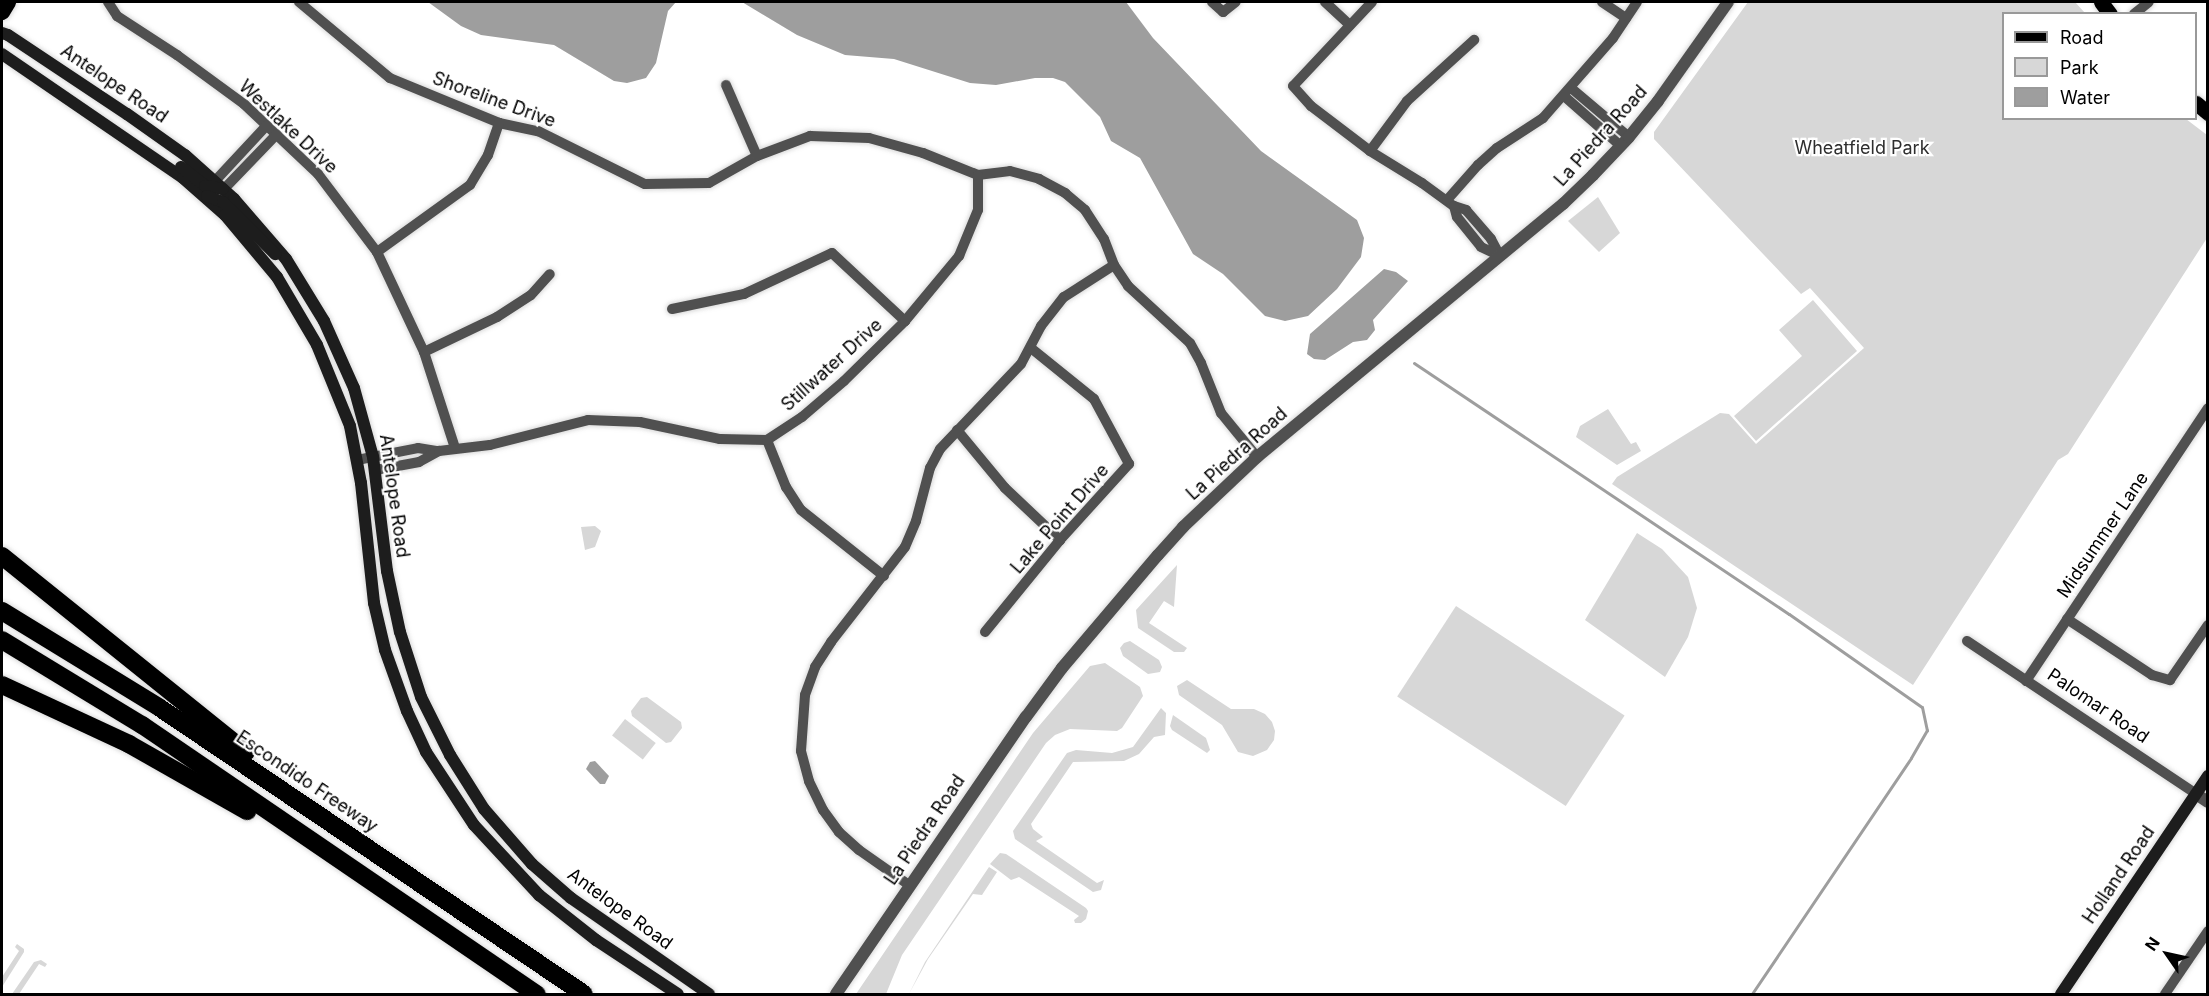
<!DOCTYPE html>
<html>
<head>
<meta charset="utf-8">
<style>
  body { margin:0 }
  #map { position:relative; width:2209px; height:996px; overflow:hidden; background:#fff; font-family:Inter,sans-serif }
  div>[style] { position:absolute }
  [style*='--x'] { left:calc(var(--x)*1px); top:calc(var(--y)*1px); width:calc(var(--w)*1px); rotate:calc(var(--a)*1deg) }
  .green>* { inset:0; background:#d7d7d7; transform-origin:0 0 }
  .water>* { inset:0; background:#9e9e9e }
  .stream>* { height:3px; margin:-1.5px; padding:0 1.5px; transform-origin:1.5px; border-radius:1.5px; background:#9e9e9e }
  .roads { filter:drop-shadow(0 0 2px #dbdbdb) drop-shadow(0 0 2px #dbdbdb) }
  .minor>* { height:10px; margin:-5px; padding:0 5px; transform-origin:5px; border-radius:5px; background:#505050 }
  .tertiary>* { height:12px; margin:-6px; padding:0 6px; transform-origin:6px; border-radius:6px; background:#505050 }
  .secondary>* { height:12px; margin:-6px; padding:0 6px; transform-origin:6px; border-radius:6px; background:#1d1d1d }
  .primary>* { height:15px; margin:-7.5px; padding:0 7.5px; transform-origin:7.5px; border-radius:7.5px; background:#000 }
  .motorway>* { height:18px; margin:-9px; padding:0 9px; transform-origin:9px; border-radius:9px; background:#000 }
  span { translate:-50% -50%; white-space:nowrap; text-align:center; line-height:1.15; -webkit-text-stroke:4.5px #fff; paint-order:stroke }
  .street-label { font-size:18px; color:#000 }
  .park-label { font-size:18px; color:#2e2e2e }
  .frame { position:absolute; inset:0; border:3px solid #000; pointer-events:none }
  .legend { position:absolute; left:2002px; top:12px; width:195px; height:108px; box-sizing:border-box; background:#fff; border:2px solid #999; margin:0; padding:8px 10px; list-style:none; font-size:18px; color:#000 }
  .legend li { display:flex; align-items:center; gap:12px; height:30px }
  .legend b { width:30px; border:2px solid #999 }
  .north { position:absolute; left:2137px; top:924px; width:60px; height:60px; -webkit-text-stroke:4px #fff; paint-order:stroke; rotate:304deg; font-size:16px; font-weight:700; line-height:24px; text-align:center; color:#000 }
  .north::after { content:''; display:block; margin:auto; width:21px; height:27px; background:#000; clip-path:polygon(50% 0,100% 100%,50% 72%,0 100%) }
</style>
</head>
<body>
<div id="map">
  <div class="green">
    <div style="clip-path:polygon(1748px 2px,2075px 2px,2085px 13px,2004px 14px,2004px 118px,2186px 119px,2207px 135px,2207px 238px,2068px 454px,2058px 460px,1913px 685px,1612px 484px,1617px 477px,1720px 413px,1729px 414px,1756px 444px,1864px 348px,1810px 288px,1801px 294px,1654px 139px,1654px 132px)"></div>
    <div style="clip-path:polygon(1598px 197px,1620px 233px,1599px 252px,1568px 221px)"></div>
    <div style="clip-path:polygon(1813px 300px,1857px 351px,1756px 441px,1734px 416px,1802px 356px,1779px 330px)"></div>
    <div style="clip-path:polygon(1608px 409px,1631px 444px,1636px 442px,1641px 451px,1617px 465px,1576px 437px,1580px 426px)"></div>
    <div style="clip-path:polygon(595px 526px,601px 531px,595px 547px,585px 550px,581px 527px)"></div>
    <div style="clip-path:polygon(1637px 533px,1662px 549px,1688px 577px,1697px 608px,1688px 637px,1665px 677px,1585px 620px)"></div>
    <div style="clip-path:polygon(1177px 565px,1174px 607px,1164px 601px,1149px 623px,1187px 648px,1184px 652px,1174px 652px,1138px 628px,1136px 610px)"></div>
    <div style="left:1456px;top:606px;width:201px;height:108px;rotate:33deg"></div>
    <div style="clip-path:polygon(1130px 641px,1159px 660px,1162px 667px,1160px 672px,1148px 674px,1123px 656px,1120px 648px,1124px 643px)"></div>
    <div style="clip-path:polygon(1105px 663px,1140px 687px,1143px 696px,1122px 728px,1117px 731px,1070px 729px,1055px 735px,1046px 743px,902px 955px,886px 994px,856px 994px,1033px 733px,1090px 666px)"></div>
    <div style="clip-path:polygon(1187px 680px,1231px 709px,1254px 709px,1265px 714px,1272px 722px,1275px 731px,1274px 740px,1267px 750px,1253px 756px,1238px 752px,1222px 725px,1179px 695px,1177px 686px)"></div>
    <div style="clip-path:polygon(647px 697px,681px 722px,682px 728px,671px 742px,666px 743px,632px 716px,631px 711px,641px 698px)"></div>
    <div style="clip-path:polygon(1161px 708px,1166px 713px,1165px 735px,1154px 737px,1139px 754px,1124px 761px,1073px 762px,1031px 824px,1033px 829px,1043px 837px,1036px 841px,1097px 883px,1104px 880px,1101px 890px,1093px 892px,1015px 839px,1013px 831px,1067px 753px,1076px 750px,1112px 753px,1133px 747px)"></div>
    <div style="clip-path:polygon(1173px 715px,1206px 738px,1210px 750px,1207px 753px,1172px 730px,1170px 726px)"></div>
    <div style="left:625px;top:719px;width:39px;height:21px;rotate:38deg"></div>
    <div style="clip-path:polygon(1000px 853px,1006px 854px,1086px 908px,1088px 911px,1086px 919px,1081px 923px,1075px 923px,1074px 920px,1079px 916px,1019px 877px,1011px 880px,990px 864px)"></div>
    <div style="clip-path:polygon(989px 867px,997px 872px,982px 895px,973px 894px,928px 959px,909px 994px,925px 962px)"></div>
    <div style="clip-path:polygon(17px 944px,24px 949px,24px 952px,2px 987px,2px 977px,19px 951px,15px 947px)"></div>
    <div style="clip-path:polygon(41px 960px,47px 964px,45px 967px,39px 964px,19px 994px,12px 994px,34px 962px)"></div>
  </div>
  <div class="water">
    <div style="clip-path:polygon(428px 2px,676px 2px,668px 11px,656px 63px,646px 78px,627px 83px,614px 81px,554px 45px,481px 35px,461px 26px)"></div>
    <div style="clip-path:polygon(742px 2px,1126px 2px,1153px 38px,1261px 151px,1357px 220px,1364px 238px,1361px 257px,1337px 289px,1308px 316px,1285px 321px,1265px 316px,1223px 274px,1193px 254px,1140px 158px,1111px 141px,1100px 117px,1065px 82px,1053px 78px,1035px 78px,996px 85px,970px 83px,894px 59px,845px 55px,797px 35px)"></div>
    <div style="clip-path:polygon(1384px 269px,1396px 272px,1408px 281px,1373px 320px,1375px 330px,1367px 340px,1353px 342px,1325px 360px,1314px 359px,1307px 354px,1310px 334px)"></div>
    <div style="clip-path:polygon(595px 761px,609px 776px,605px 784px,600px 784px,586px 769px,590px 762px)"></div>
  </div>
  <div class="stream">
    <div style="--x:1414;--y:363;--w:451;--a:33.8"></div>
    <div style="--x:1789;--y:614;--w:162;--a:35"></div>
    <div style="--x:1922;--y:707;--w:24;--a:78"></div>
    <div style="--x:1927;--y:730;--w:32;--a:120"></div>
    <div style="--x:1911;--y:758;--w:285;--a:124"></div>
  </div>
  <div class="roads">
    <div class="minor">
      <div style="--x:108;--y:2;--w:17;--a:57"></div>
      <div style="--x:117;--y:16;--w:72;--a:33"></div>
      <div style="--x:177;--y:55;--w:83;--a:36.2"></div>
      <div style="--x:244;--y:104;--w:102;--a:43.4"></div>
      <div style="--x:318;--y:174;--w:98;--a:52.9"></div>
      <div style="--x:377;--y:252;--w:110;--a:64.8"></div>
      <div style="--x:424;--y:352;--w:101;--a:72.1"></div>
      <div style="--x:299;--y:2;--w:119;--a:39.9"></div>
      <div style="--x:390;--y:78;--w:118;--a:22.4"></div>
      <div style="--x:499;--y:123;--w:40;--a:12"></div>
      <div style="--x:538;--y:131;--w:119;--a:26.4"></div>
      <div style="--x:645;--y:184;--w:64;--a:-0.9"></div>
      <div style="--x:709;--y:183;--w:55;--a:-29.4"></div>
      <div style="--x:757;--y:156;--w:57;--a:-20.7"></div>
      <div style="--x:810;--y:136;--w:59;--a:1.9"></div>
      <div style="--x:869;--y:138;--w:56;--a:15.5"></div>
      <div style="--x:923;--y:153;--w:59;--a:21.8"></div>
      <div style="--x:978;--y:175;--w:32;--a:-7"></div>
      <div style="--x:1010;--y:171;--w:30;--a:15"></div>
      <div style="--x:1039;--y:179;--w:30;--a:28"></div>
      <div style="--x:1065;--y:193;--w:26;--a:40"></div>
      <div style="--x:1085;--y:210;--w:35;--a:57"></div>
      <div style="--x:1104;--y:239;--w:28;--a:69"></div>
      <div style="--x:1114;--y:265;--w:25;--a:56"></div>
      <div style="--x:1128;--y:286;--w:84;--a:42.6"></div>
      <div style="--x:1190;--y:343;--w:23;--a:61"></div>
      <div style="--x:1201;--y:363;--w:54;--a:68.2"></div>
      <div style="--x:1221;--y:413;--w:57;--a:50.7"></div>
      <div style="--x:1212;--y:2;--w:15;--a:42"></div>
      <div style="--x:1223;--y:12;--w:16;--a:-38"></div>
      <div style="--x:1325;--y:2;--w:34;--a:43"></div>
      <div style="--x:1372;--y:2;--w:115;--a:133.2"></div>
      <div style="--x:1293;--y:86;--w:27;--a:48"></div>
      <div style="--x:1311;--y:106;--w:74;--a:37.3"></div>
      <div style="--x:1370;--y:151;--w:61;--a:31.6"></div>
      <div style="--x:1422;--y:183;--w:39;--a:36"></div>
      <div style="--x:1454;--y:206;--w:13;--a:18"></div>
      <div style="--x:1466;--y:210;--w:38;--a:49"></div>
      <div style="--x:1491;--y:239;--w:19;--a:62"></div>
      <div style="--x:1602;--y:2;--w:29;--a:34"></div>
      <div style="--x:2134;--y:14;--w:19;--a:-39"></div>
      <div style="--x:726;--y:85;--w:77;--a:66.4"></div>
      <div style="--x:1571;--y:88;--w:76;--a:40.2"></div>
      <div style="--x:1564;--y:96;--w:76;--a:41.3"></div>
      <div style="--x:1370;--y:151;--w:62;--a:-53.5"></div>
      <div style="--x:1407;--y:101;--w:91;--a:-42.3"></div>
      <div style="--x:215;--y:181;--w:76;--a:-47.1"></div>
      <div style="--x:224;--y:189;--w:76;--a:-46.1"></div>
      <div style="--x:1447;--y:200;--w:47;--a:-48.5"></div>
      <div style="--x:1478;--y:165;--w:25;--a:-42"></div>
      <div style="--x:1497;--y:148;--w:55;--a:-33.1"></div>
      <div style="--x:1543;--y:118;--w:106;--a:-48.8"></div>
      <div style="--x:1613;--y:38;--w:43;--a:-56.3"></div>
      <div style="--x:1454;--y:206;--w:11;--a:75"></div>
      <div style="--x:1457;--y:217;--w:38;--a:51"></div>
      <div style="--x:1481;--y:247;--w:21;--a:25"></div>
      <div style="--x:377;--y:252;--w:115;--a:-35.8"></div>
      <div style="--x:470;--y:185;--w:35;--a:-59"></div>
      <div style="--x:488;--y:155;--w:34;--a:-71"></div>
      <div style="--x:672;--y:309;--w:74;--a:-11.8"></div>
      <div style="--x:744;--y:294;--w:97;--a:-25"></div>
      <div style="--x:832;--y:253;--w:100;--a:43"></div>
      <div style="--x:424;--y:352;--w:81;--a:-25.6"></div>
      <div style="--x:497;--y:317;--w:40;--a:-32.9"></div>
      <div style="--x:531;--y:295;--w:28;--a:-48"></div>
      <div style="--x:957;--y:430;--w:75;--a:50.4"></div>
      <div style="--x:1005;--y:488;--w:76;--a:43.4"></div>
      <div style="--x:767;--y:440;--w:51;--a:68"></div>
      <div style="--x:786;--y:487;--w:27;--a:57"></div>
      <div style="--x:801;--y:510;--w:106;--a:38.5"></div>
      <div style="--x:357;--y:460;--w:62;--a:-11.1"></div>
      <div style="--x:418;--y:448;--w:20;--a:9"></div>
      <div style="--x:376;--y:470;--w:44;--a:-10.5"></div>
      <div style="--x:419;--y:462;--w:23;--a:-29"></div>
      <div style="--x:439;--y:451;--w:51;--a:-6.7"></div>
      <div style="--x:490;--y:445;--w:101;--a:-14.3"></div>
      <div style="--x:588;--y:420;--w:52;--a:2.2"></div>
      <div style="--x:640;--y:422;--w:82;--a:12"></div>
      <div style="--x:720;--y:439;--w:47;--a:1.2"></div>
      <div style="--x:767;--y:440;--w:42;--a:-33.3"></div>
      <div style="--x:802;--y:417;--w:55;--a:-40.6"></div>
      <div style="--x:844;--y:381;--w:86;--a:-44.5"></div>
      <div style="--x:905;--y:321;--w:85;--a:-50.3"></div>
      <div style="--x:959;--y:256;--w:50;--a:-67.6"></div>
      <div style="--x:978;--y:210;--w:35;--a:-90"></div>
      <div style="--x:2067;--y:619;--w:102;--a:33.4"></div>
      <div style="--x:2152;--y:675;--w:19;--a:16"></div>
      <div style="--x:2170;--y:680;--w:67;--a:-55.4"></div>
      <div style="--x:985;--y:632;--w:119;--a:-50.8"></div>
      <div style="--x:1060;--y:540;--w:103;--a:-47.8"></div>
      <div style="--x:1129;--y:464;--w:74;--a:-118.3"></div>
      <div style="--x:1094;--y:399;--w:81;--a:-141"></div>
      <div style="--x:1967;--y:641;--w:275;--a:33.7"></div>
      <div style="--x:2026;--y:681;--w:328;--a:-56.3"></div>
      <div style="--x:909;--y:885;--w:61;--a:-145"></div>
      <div style="--x:859;--y:850;--w:27;--a:-138"></div>
      <div style="--x:839;--y:832;--w:27;--a:-126"></div>
      <div style="--x:823;--y:810;--w:32;--a:-116"></div>
      <div style="--x:809;--y:781;--w:31;--a:-105"></div>
      <div style="--x:801;--y:751;--w:56;--a:-85.9"></div>
      <div style="--x:805;--y:695;--w:30;--a:-70"></div>
      <div style="--x:815;--y:667;--w:30;--a:-57"></div>
      <div style="--x:831;--y:642;--w:120;--a:-52.1"></div>
      <div style="--x:905;--y:547;--w:28;--a:-67"></div>
      <div style="--x:916;--y:521;--w:55;--a:-75.2"></div>
      <div style="--x:930;--y:468;--w:21;--a:-62"></div>
      <div style="--x:940;--y:449;--w:117;--a:-46.4"></div>
      <div style="--x:1021;--y:364;--w:43;--a:-62.2"></div>
      <div style="--x:1041;--y:326;--w:37;--a:-52"></div>
      <div style="--x:1064;--y:297;--w:59;--a:-32.6"></div>
      <div style="--x:2165;--y:994;--w:76;--a:-55.7"></div>
    </div>
    <div class="tertiary">
      <div style="--x:2196;--y:794;--w:14;--a:34"></div>
      <div style="--x:836;--y:994;--w:336;--a:-55.6"></div>
      <div style="--x:1026;--y:717;--w:61;--a:-53.7"></div>
      <div style="--x:1062;--y:668;--w:148;--a:-49.7"></div>
      <div style="--x:1158;--y:555;--w:38;--a:-48"></div>
      <div style="--x:1183;--y:527;--w:102;--a:-43.4"></div>
      <div style="--x:1257;--y:457;--w:397;--a:-39.6"></div>
      <div style="--x:1563;--y:204;--w:42;--a:-44"></div>
      <div style="--x:1593;--y:175;--w:52;--a:-46.5"></div>
      <div style="--x:1629;--y:137;--w:46;--a:-51.1"></div>
      <div style="--x:1658;--y:101;--w:121;--a:-54.7"></div>
    </div>
    <div class="secondary">
      <div style="--x:2;--y:33;--w:6;--a:18"></div>
      <div style="--x:8;--y:35;--w:143;--a:33.6"></div>
      <div style="--x:127;--y:114;--w:71;--a:35.3"></div>
      <div style="--x:185;--y:155;--w:66;--a:41.9"></div>
      <div style="--x:234;--y:199;--w:79;--a:49.1"></div>
      <div style="--x:286;--y:259;--w:73;--a:58.5"></div>
      <div style="--x:324;--y:321;--w:73;--a:65.9"></div>
      <div style="--x:354;--y:388;--w:72;--a:74.6"></div>
      <div style="--x:373;--y:457;--w:115;--a:83"></div>
      <div style="--x:387;--y:571;--w:62;--a:78"></div>
      <div style="--x:400;--y:632;--w:68;--a:72.1"></div>
      <div style="--x:421;--y:697;--w:65;--a:63.4"></div>
      <div style="--x:450;--y:755;--w:64;--a:57.8"></div>
      <div style="--x:484;--y:809;--w:73;--a:48.9"></div>
      <div style="--x:532;--y:864;--w:52;--a:41.1"></div>
      <div style="--x:571;--y:898;--w:168;--a:34.8"></div>
      <div style="--x:2;--y:54;--w:219;--a:34.4"></div>
      <div style="--x:183;--y:178;--w:56;--a:41.4"></div>
      <div style="--x:225;--y:215;--w:81;--a:50"></div>
      <div style="--x:277;--y:277;--w:79;--a:59.5"></div>
      <div style="--x:317;--y:345;--w:87;--a:67.8"></div>
      <div style="--x:350;--y:426;--w:58;--a:79.1"></div>
      <div style="--x:361;--y:483;--w:121;--a:83.8"></div>
      <div style="--x:374;--y:603;--w:48;--a:76.8"></div>
      <div style="--x:385;--y:650;--w:65;--a:70.2"></div>
      <div style="--x:407;--y:711;--w:45;--a:65.1"></div>
      <div style="--x:426;--y:752;--w:87;--a:56.7"></div>
      <div style="--x:474;--y:825;--w:96;--a:47.1"></div>
      <div style="--x:539;--y:895;--w:73;--a:38.3"></div>
      <div style="--x:596;--y:940;--w:98;--a:33.4"></div>
      <div style="--x:181;--y:167;--w:31;--a:38"></div>
      <div style="--x:205;--y:186;--w:18;--a:9"></div>
      <div style="--x:207;--y:196;--w:17;--a:21"></div>
      <div style="--x:223;--y:202;--w:74;--a:45"></div>
      <div style="--x:2061;--y:994;--w:263;--a:-56"></div>
    </div>
    <div class="primary">
      <div style="--x:2101;--y:2;--w:15;--a:53"></div>
      <div style="--x:2;--y:12;--w:12;--a:-59"></div>
      <div style="--x:2196;--y:103;--w:16;--a:40"></div>
    </div>
    <div class="motorway">
      <div style="--x:2;--y:556;--w:313;--a:38.8"></div>
      <div style="--x:2;--y:611;--w:185;--a:31.5"></div>
      <div style="--x:160;--y:708;--w:511;--a:34"></div>
      <div style="--x:2;--y:640;--w:164;--a:31.3"></div>
      <div style="--x:142;--y:725;--w:478;--a:34.3"></div>
      <div style="--x:2;--y:685;--w:140;--a:24.9"></div>
      <div style="--x:129;--y:744;--w:136;--a:29.6"></div>
    </div>
  </div>
  <div class="street-label">
    <span style="left:114px;top:84px;rotate:34deg">Antelope Road</span>
    <span style="left:494px;top:100px;rotate:20deg">Shoreline Drive</span>
    <span style="left:288px;top:127px;rotate:43deg">Westlake Drive</span>
    <span style="left:1601px;top:136px;rotate:-48deg">La Piedra Road</span>
    <span style="left:832px;top:365px;rotate:-42deg">Stillwater Drive</span>
    <span style="left:1237px;top:454px;rotate:-42deg">La Piedra Road</span>
    <span style="left:394px;top:496px;rotate:82deg">Antelope Road</span>
    <span style="left:1060px;top:519px;rotate:-49deg">Lake Point Drive</span>
    <span style="left:2103px;top:535px;rotate:-56deg">Midsummer Lane</span>
    <span style="left:2098px;top:706px;rotate:34deg">Palomar Road</span>
    <span style="left:307px;top:782px;rotate:34deg">Escondido Freeway</span>
    <span style="left:925px;top:830px;rotate:-56deg">La Piedra Road</span>
    <span style="left:2119px;top:875px;rotate:-56deg">Holland Road</span>
    <span style="left:620px;top:909px;rotate:36deg">Antelope Road</span>
  </div>
  <div class="park-label">
    <span style="left:1862px;top:148px">Wheatfield Park</span>
  </div>
  <div class="frame"></div>
  <ul class="legend">
  <li><b style="height:8px;background:#000"></b>Road</li>
  <li><b style="height:16px;background:#d7d7d7"></b>Park</li>
  <li><b style="height:16px;background:#9e9e9e"></b>Water</li>
  </ul>
  <div class="north">N</div>
</div>
</body>
</html>
